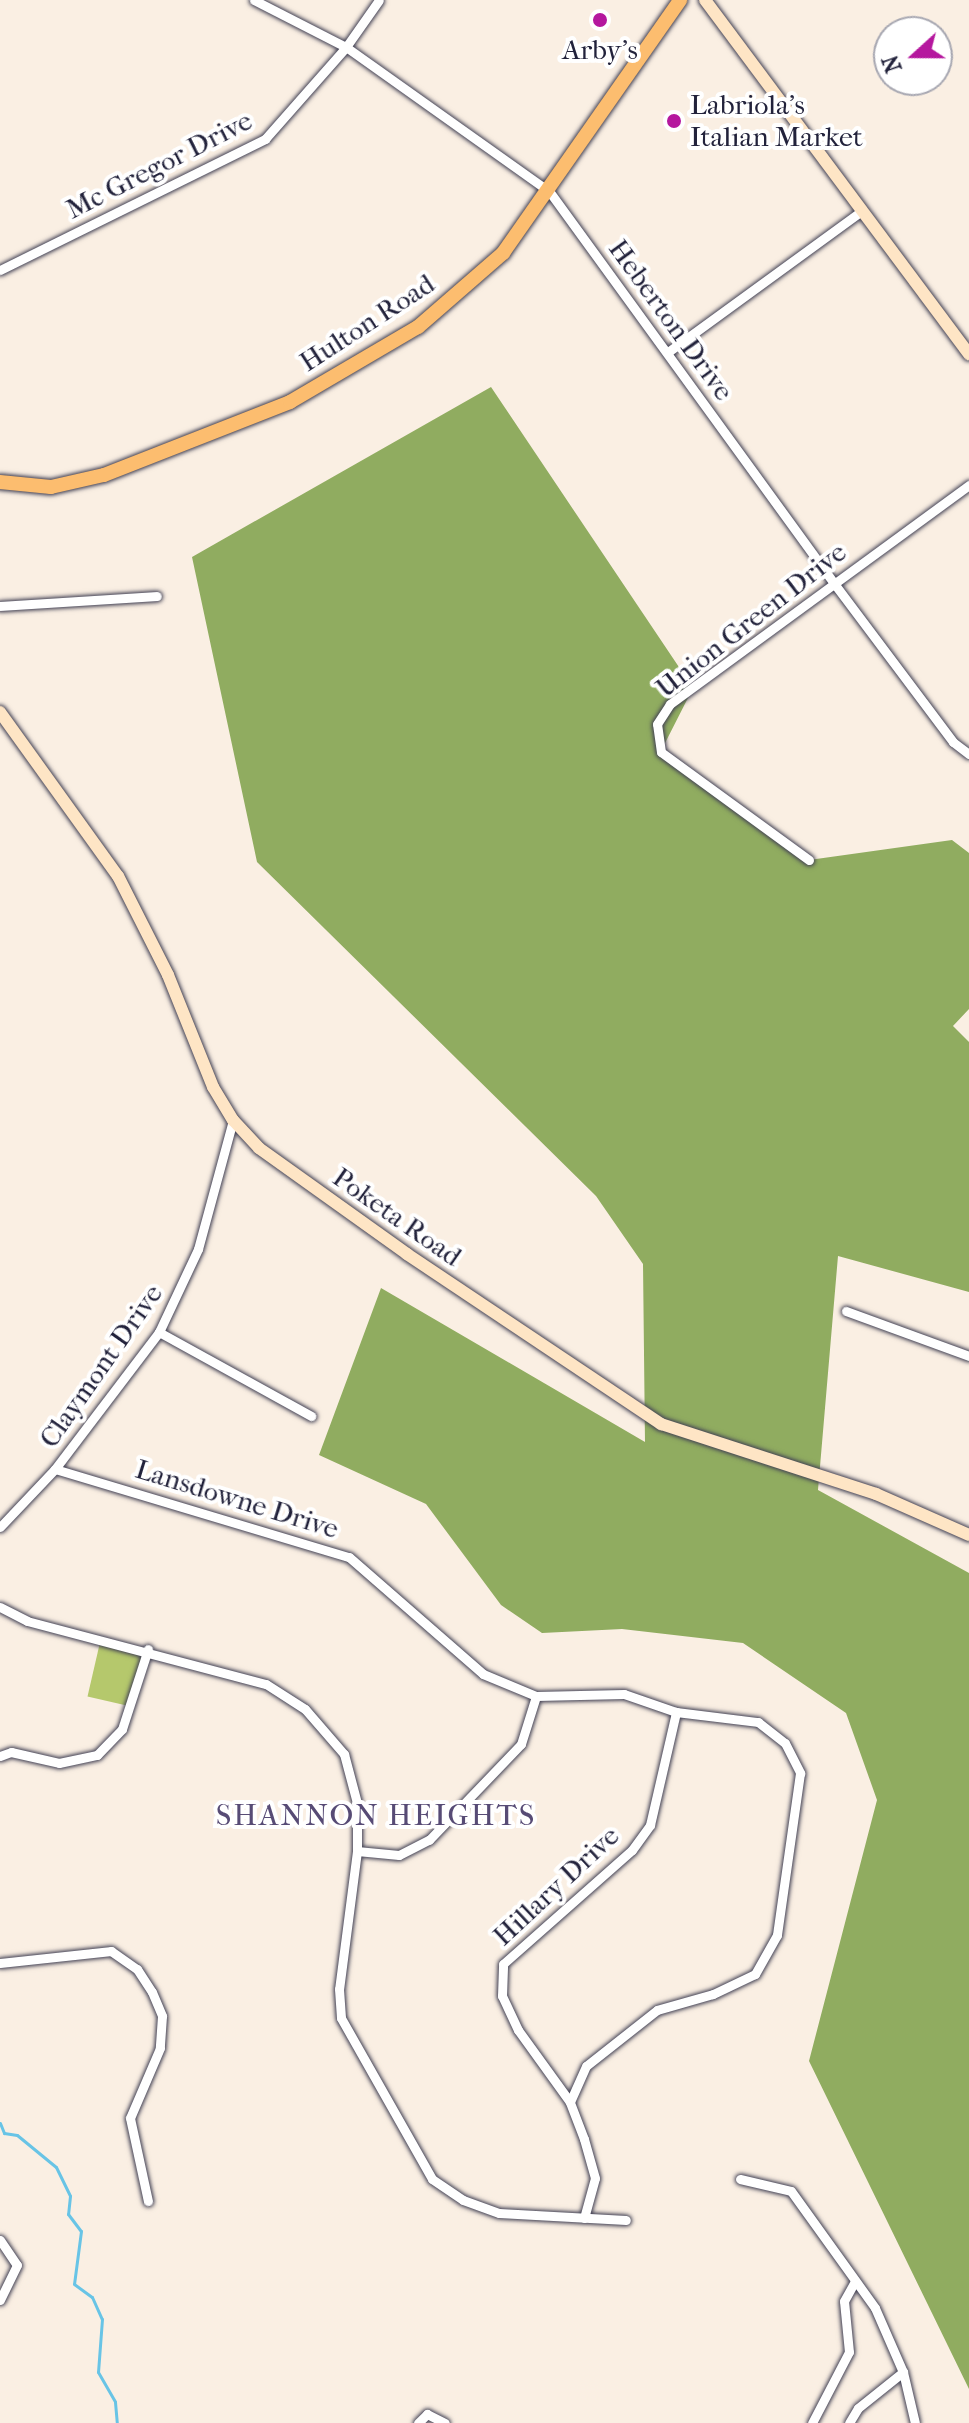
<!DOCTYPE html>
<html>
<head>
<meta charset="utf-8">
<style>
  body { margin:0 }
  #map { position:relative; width:969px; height:2423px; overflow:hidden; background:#faefe3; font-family:"IM FELL French Canon",serif }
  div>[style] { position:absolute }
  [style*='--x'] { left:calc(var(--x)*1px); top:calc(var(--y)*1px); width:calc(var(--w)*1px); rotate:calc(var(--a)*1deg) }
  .green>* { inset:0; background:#b5c86c; transform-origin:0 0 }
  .forest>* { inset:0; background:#90ac60 }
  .stream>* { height:3px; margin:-1.5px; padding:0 1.5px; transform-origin:1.5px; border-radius:1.5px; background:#68c4e6 }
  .roads { filter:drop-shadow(0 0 2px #424154) drop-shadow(0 0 2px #424154) }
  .street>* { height:9px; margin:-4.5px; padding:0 4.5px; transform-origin:4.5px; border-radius:4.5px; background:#fff }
  .secondary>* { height:12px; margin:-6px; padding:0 6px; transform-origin:6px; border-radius:6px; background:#fee5c5 }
  .primary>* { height:14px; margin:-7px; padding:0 7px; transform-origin:7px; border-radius:7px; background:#fcbd6f }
  .dots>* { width:22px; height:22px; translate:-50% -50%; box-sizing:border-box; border:4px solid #fff; border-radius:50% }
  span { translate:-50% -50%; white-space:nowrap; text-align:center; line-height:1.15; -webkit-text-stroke:8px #fff; paint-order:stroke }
  .poi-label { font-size:28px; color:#22223b }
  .left { translate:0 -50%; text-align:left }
  .street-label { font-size:28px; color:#22223b }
  .neighbourhood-label { font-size:30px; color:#574b75; letter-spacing:2px }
  .north { position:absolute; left:873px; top:16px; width:80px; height:80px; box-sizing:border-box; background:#fff; border:2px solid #a7a7b1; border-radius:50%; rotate:249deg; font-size:22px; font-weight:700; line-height:32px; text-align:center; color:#22223b }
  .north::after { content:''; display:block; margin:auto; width:28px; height:36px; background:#b5179e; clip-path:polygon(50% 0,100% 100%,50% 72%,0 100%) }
</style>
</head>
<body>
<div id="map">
  <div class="green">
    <div style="left:101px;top:1638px;width:48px;height:60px;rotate:13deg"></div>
  </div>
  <div class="forest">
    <div style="clip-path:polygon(491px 387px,693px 688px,661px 751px,809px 860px,952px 840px,969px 853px,969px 1009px,953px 1026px,969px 1042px,969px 1292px,838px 1256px,818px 1490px,969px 1573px,969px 2389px,809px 2061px,877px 1800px,846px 1713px,743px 1643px,622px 1629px,542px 1633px,501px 1605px,426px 1504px,319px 1455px,381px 1288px,645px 1442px,643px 1264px,596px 1196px,257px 862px,192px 557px)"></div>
  </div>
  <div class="stream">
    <div style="--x:0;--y:2123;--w:11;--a:68"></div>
    <div style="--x:4;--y:2133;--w:13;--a:9"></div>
    <div style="--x:17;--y:2135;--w:50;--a:39.4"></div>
    <div style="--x:56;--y:2167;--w:32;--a:64"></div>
    <div style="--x:70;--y:2196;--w:18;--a:96"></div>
    <div style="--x:68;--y:2214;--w:21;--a:53"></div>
    <div style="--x:81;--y:2231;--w:53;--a:97.5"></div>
    <div style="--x:74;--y:2284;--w:22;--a:36"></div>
    <div style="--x:92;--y:2297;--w:24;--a:66"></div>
    <div style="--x:102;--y:2319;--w:53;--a:94.3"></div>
    <div style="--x:98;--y:2372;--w:34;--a:60"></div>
    <div style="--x:115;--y:2402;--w:21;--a:85"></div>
  </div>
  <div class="roads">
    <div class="street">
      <div style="--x:254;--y:0;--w:103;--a:27.1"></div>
      <div style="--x:346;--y:47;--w:249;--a:35.4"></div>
      <div style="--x:549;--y:191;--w:483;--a:54"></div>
      <div style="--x:833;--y:582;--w:200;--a:53.1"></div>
      <div style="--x:953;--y:742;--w:20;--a:37"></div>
      <div style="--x:0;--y:270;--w:296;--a:-26.3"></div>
      <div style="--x:265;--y:139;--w:123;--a:-48.6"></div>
      <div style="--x:346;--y:47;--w:57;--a:-54.9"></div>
      <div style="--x:668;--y:352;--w:238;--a:-36.1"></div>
      <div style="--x:0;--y:606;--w:157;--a:-3.6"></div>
      <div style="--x:809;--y:860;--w:183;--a:-143.9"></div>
      <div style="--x:661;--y:752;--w:28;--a:-98"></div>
      <div style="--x:657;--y:724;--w:24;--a:-57"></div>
      <div style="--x:670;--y:704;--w:371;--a:-36.2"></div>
      <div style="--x:846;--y:1311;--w:131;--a:20.1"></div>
      <div style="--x:159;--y:1332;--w:174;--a:28.9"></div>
      <div style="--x:55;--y:1469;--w:307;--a:16.7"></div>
      <div style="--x:349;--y:1557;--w:178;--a:41.1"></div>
      <div style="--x:483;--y:1674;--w:57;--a:22.5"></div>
      <div style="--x:536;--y:1696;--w:88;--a:-1.3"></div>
      <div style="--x:624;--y:1694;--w:55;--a:19.1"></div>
      <div style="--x:676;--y:1712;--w:83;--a:7"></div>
      <div style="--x:758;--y:1722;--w:34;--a:38"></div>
      <div style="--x:785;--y:1743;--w:34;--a:63"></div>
      <div style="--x:800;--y:1773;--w:164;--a:98.1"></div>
      <div style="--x:777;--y:1935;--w:45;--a:119.4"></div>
      <div style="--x:755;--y:1974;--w:47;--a:154.5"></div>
      <div style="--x:713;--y:1994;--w:58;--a:164.1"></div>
      <div style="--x:657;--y:2010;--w:90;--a:141.7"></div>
      <div style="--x:586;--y:2066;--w:39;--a:114"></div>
      <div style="--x:0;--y:1527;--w:80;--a:-46.5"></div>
      <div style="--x:55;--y:1469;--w:172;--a:-52.8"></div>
      <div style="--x:159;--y:1332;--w:92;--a:-64.8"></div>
      <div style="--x:198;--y:1249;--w:134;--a:-74.8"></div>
      <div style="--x:0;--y:1607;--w:30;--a:27"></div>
      <div style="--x:27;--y:1621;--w:247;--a:14.8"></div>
      <div style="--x:266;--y:1684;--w:46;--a:32.7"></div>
      <div style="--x:305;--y:1709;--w:60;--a:49.1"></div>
      <div style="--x:344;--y:1754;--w:51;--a:75.1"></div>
      <div style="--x:357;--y:1803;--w:48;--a:90"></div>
      <div style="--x:357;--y:1851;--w:139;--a:97.4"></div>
      <div style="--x:339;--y:1989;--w:29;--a:86"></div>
      <div style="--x:341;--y:2018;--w:185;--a:60.5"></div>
      <div style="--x:432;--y:2179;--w:37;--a:34"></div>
      <div style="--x:463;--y:2200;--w:38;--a:20"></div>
      <div style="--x:499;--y:2213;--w:127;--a:3.2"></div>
      <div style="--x:0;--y:1756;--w:12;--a:-20"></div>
      <div style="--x:11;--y:1752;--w:49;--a:12.9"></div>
      <div style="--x:59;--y:1763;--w:39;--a:-12"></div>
      <div style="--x:97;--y:1755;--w:36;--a:-46"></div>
      <div style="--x:122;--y:1729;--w:84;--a:-72"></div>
      <div style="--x:357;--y:1851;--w:42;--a:5.4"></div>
      <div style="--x:399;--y:1855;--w:34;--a:-27"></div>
      <div style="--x:429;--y:1840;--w:133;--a:-46.2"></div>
      <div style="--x:521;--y:1744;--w:50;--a:-72.6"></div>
      <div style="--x:0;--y:1963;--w:112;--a:-6.2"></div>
      <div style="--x:111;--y:1951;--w:32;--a:35"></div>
      <div style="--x:137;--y:1969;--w:27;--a:57"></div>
      <div style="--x:152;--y:1992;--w:26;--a:67"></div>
      <div style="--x:162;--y:2016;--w:32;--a:94"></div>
      <div style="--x:160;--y:2048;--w:76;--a:113.2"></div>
      <div style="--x:130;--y:2118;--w:85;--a:77.8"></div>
      <div style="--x:740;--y:2179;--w:52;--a:13.2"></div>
      <div style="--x:791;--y:2191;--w:144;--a:54.3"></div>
      <div style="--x:875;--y:2308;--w:70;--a:66.4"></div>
      <div style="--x:903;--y:2372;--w:52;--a:76.8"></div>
      <div style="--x:584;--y:2218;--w:41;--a:-74.6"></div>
      <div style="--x:595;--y:2178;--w:41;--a:-105.8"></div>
      <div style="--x:584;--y:2139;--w:40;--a:-111"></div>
      <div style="--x:570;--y:2102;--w:89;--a:-125.8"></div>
      <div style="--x:518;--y:2030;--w:38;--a:-115"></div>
      <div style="--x:502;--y:1996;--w:32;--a:-88"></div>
      <div style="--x:503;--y:1964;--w:172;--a:-41.5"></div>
      <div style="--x:632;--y:1850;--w:31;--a:-54"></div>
      <div style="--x:650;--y:1825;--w:116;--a:-77"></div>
      <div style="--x:0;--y:2240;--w:30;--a:56"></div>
      <div style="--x:17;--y:2265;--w:39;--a:116"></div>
      <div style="--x:418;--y:2423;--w:13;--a:-45"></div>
      <div style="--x:427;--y:2414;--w:20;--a:27"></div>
      <div style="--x:812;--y:2423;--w:80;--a:-62.5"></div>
      <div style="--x:849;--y:2352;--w:51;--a:-95.6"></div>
      <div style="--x:844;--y:2301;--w:23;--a:-61"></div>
      <div style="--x:849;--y:2423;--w:17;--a:-59"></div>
      <div style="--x:858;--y:2408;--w:58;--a:-38.7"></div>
    </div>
    <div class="secondary">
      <div style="--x:705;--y:0;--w:442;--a:53.3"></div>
      <div style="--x:0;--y:712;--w:202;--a:54.3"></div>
      <div style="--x:118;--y:876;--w:111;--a:63.2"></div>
      <div style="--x:168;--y:975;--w:121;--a:68.1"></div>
      <div style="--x:213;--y:1087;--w:39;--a:59"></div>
      <div style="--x:233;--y:1120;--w:38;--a:47"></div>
      <div style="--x:259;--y:1148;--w:182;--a:35.6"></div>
      <div style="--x:407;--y:1254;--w:306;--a:33.8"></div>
      <div style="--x:661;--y:1424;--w:226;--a:18"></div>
      <div style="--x:876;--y:1494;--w:102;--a:23.8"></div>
    </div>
    <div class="primary">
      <div style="--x:0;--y:482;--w:51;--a:5.6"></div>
      <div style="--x:51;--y:487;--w:54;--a:-12.8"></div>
      <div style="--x:104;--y:475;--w:200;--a:-21.4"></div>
      <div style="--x:290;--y:402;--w:148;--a:-30.4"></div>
      <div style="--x:418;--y:327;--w:113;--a:-41"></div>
      <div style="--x:503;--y:253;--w:309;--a:-55"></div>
    </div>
  </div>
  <div class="dots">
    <div style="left:600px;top:20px;background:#b5179e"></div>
    <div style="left:674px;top:121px;background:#b5179e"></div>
  </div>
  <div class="poi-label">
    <span style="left:600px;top:50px">Arby's</span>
    <span class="left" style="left:690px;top:121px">Labriola's<br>Italian Market</span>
  </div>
  <div class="street-label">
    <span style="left:159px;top:165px;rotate:-27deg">Mc Gregor Drive</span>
    <span style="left:671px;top:320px;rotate:54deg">Heberton Drive</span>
    <span style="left:367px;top:323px;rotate:-33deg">Hulton Road</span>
    <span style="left:751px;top:620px;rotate:-38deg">Union Green Drive</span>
    <span style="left:397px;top:1217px;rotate:35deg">Poketa Road</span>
    <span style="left:101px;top:1366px;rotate:-55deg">Claymont Drive</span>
    <span style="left:237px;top:1499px;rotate:17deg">Lansdowne Drive</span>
    <span style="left:556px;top:1886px;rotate:-43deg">Hillary Drive</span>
  </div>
  <div class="neighbourhood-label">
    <span style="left:376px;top:1816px">SHANNON HEIGHTS</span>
  </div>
  <div class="north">N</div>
</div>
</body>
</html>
